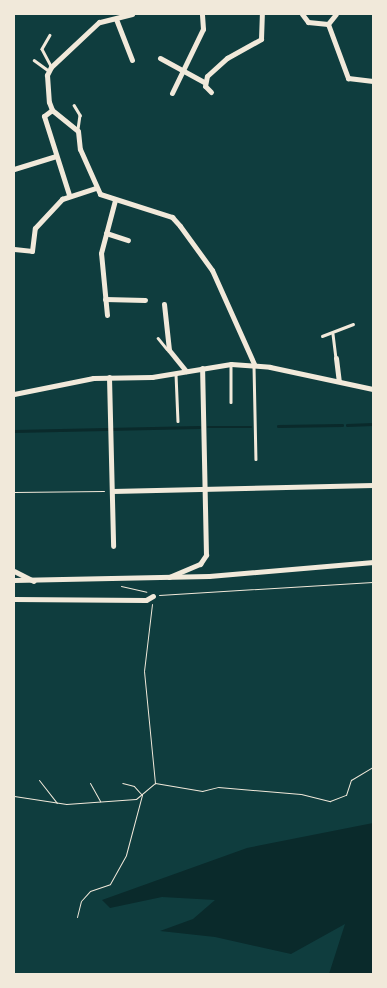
<!DOCTYPE html>
<html>
<head>
<meta charset="utf-8">
<style>
  body { margin:0 }
  #map { position:relative; width:387px; height:988px; overflow:hidden; background:#0f3d3e; font-family:Rubik,sans-serif }
  div>[style] { position:absolute }
  [style*='--x'] { left:calc(var(--x)*1px); top:calc(var(--y)*1px); width:calc(var(--w)*1px); rotate:calc(var(--a)*1deg) }
  .water>* { inset:0; background:#0a2a2b }
  .stream>* { height:2.5px; margin:-1.25px; padding:0 1.25px; transform-origin:1.25px; border-radius:1.25px; background:#0a2a2b }
  .path>* { height:1px; margin:-0.5px; padding:0 0.5px; transform-origin:0.5px; border-radius:0.5px; background:#f1e9da }
  .service>* { height:2.5px; margin:-1.25px; padding:0 1.25px; transform-origin:1.25px; border-radius:1.25px; background:#f1e9da }
  .minor>* { height:5px; margin:-2.5px; padding:0 2.5px; transform-origin:2.5px; border-radius:2.5px; background:#f1e9da }
  span { translate:-50% -50%; white-space:nowrap; text-align:center; line-height:1.15; -webkit-text-stroke:4px #f1e9da; paint-order:stroke }
  .frame { position:absolute; inset:0; border:15px solid #f1e9da; pointer-events:none }
</style>
</head>
<body>
<div id="map">
  <div class="water">
    <div style="clip-path:polygon(373px 823px,373px 974px,329px 974px,345px 924px,291px 954px,215px 937px,160px 931px,193px 919px,215px 900px,162px 897px,110px 908px,102px 900px,247px 848px)"></div>
  </div>
  <div class="stream">
    <div style="--x:347;--y:425;--w:26;--a:-2"></div>
    <div style="--x:278;--y:426;--w:64;--a:-0.9"></div>
    <div style="--x:208;--y:427;--w:43;--a:0"></div>
    <div style="--x:14;--y:431;--w:185;--a:-1.2"></div>
  </div>
  <div class="path">
    <div style="--x:14;--y:492;--w:90;--a:-0.6"></div>
    <div style="--x:121;--y:586;--w:26;--a:13"></div>
    <div style="--x:159;--y:595;--w:214;--a:-3.5"></div>
    <div style="--x:152;--y:604;--w:67;--a:96.8"></div>
    <div style="--x:144;--y:671;--w:113;--a:84.4"></div>
    <div style="--x:39;--y:780;--w:29;--a:52"></div>
    <div style="--x:90;--y:783;--w:21;--a:61"></div>
    <div style="--x:14;--y:796;--w:53;--a:8.7"></div>
    <div style="--x:66;--y:804;--w:70;--a:-4.1"></div>
    <div style="--x:136;--y:799;--w:25;--a:-40"></div>
    <div style="--x:155;--y:783;--w:48;--a:9.7"></div>
    <div style="--x:202;--y:791;--w:16;--a:-14"></div>
    <div style="--x:218;--y:787;--w:83;--a:4.8"></div>
    <div style="--x:301;--y:794;--w:30;--a:14"></div>
    <div style="--x:330;--y:801;--w:17;--a:-21"></div>
    <div style="--x:346;--y:795;--w:16;--a:-72"></div>
    <div style="--x:351;--y:780;--w:26;--a:-31"></div>
    <div style="--x:77;--y:917;--w:16;--a:-76"></div>
    <div style="--x:81;--y:901;--w:13;--a:-48"></div>
    <div style="--x:90;--y:891;--w:21;--a:-19"></div>
    <div style="--x:110;--y:884;--w:33;--a:-61"></div>
    <div style="--x:126;--y:855;--w:62;--a:-75.1"></div>
    <div style="--x:142;--y:795;--w:12;--a:-132"></div>
    <div style="--x:134;--y:786;--w:12;--a:-166"></div>
  </div>
  <div class="service">
    <div style="--x:50;--y:35;--w:16;--a:120"></div>
    <div style="--x:42;--y:49;--w:19;--a:62"></div>
    <div style="--x:34;--y:60;--w:17;--a:36"></div>
    <div style="--x:74;--y:105;--w:12;--a:59"></div>
    <div style="--x:80;--y:115;--w:14;--a:98"></div>
    <div style="--x:333;--y:334;--w:24;--a:83"></div>
    <div style="--x:322;--y:336;--w:33;--a:-21"></div>
    <div style="--x:158;--y:338;--w:14;--a:51"></div>
    <div style="--x:231;--y:365;--w:37;--a:90"></div>
    <div style="--x:254;--y:366;--w:93;--a:88.8"></div>
    <div style="--x:176;--y:374;--w:47;--a:87.6"></div>
  </div>
  <div class="minor">
    <div style="--x:132;--y:14;--w:34;--a:166"></div>
    <div style="--x:99;--y:22;--w:66;--a:136.8"></div>
    <div style="--x:51;--y:67;--w:9;--a:117"></div>
    <div style="--x:47;--y:75;--w:27;--a:86"></div>
    <div style="--x:49;--y:102;--w:9;--a:69"></div>
    <div style="--x:52;--y:110;--w:33;--a:39"></div>
    <div style="--x:78;--y:131;--w:18;--a:84"></div>
    <div style="--x:80;--y:149;--w:49;--a:66"></div>
    <div style="--x:100;--y:194;--w:76;--a:17.7"></div>
    <div style="--x:172;--y:217;--w:12;--a:48"></div>
    <div style="--x:180;--y:226;--w:54;--a:54"></div>
    <div style="--x:212;--y:270;--w:103;--a:65.9"></div>
    <div style="--x:302;--y:14;--w:10;--a:53"></div>
    <div style="--x:308;--y:22;--w:20;--a:6"></div>
    <div style="--x:336;--y:14;--w:13;--a:129"></div>
    <div style="--x:328;--y:24;--w:58;--a:69.7"></div>
    <div style="--x:348;--y:78;--w:25;--a:7"></div>
    <div style="--x:116;--y:19;--w:44;--a:68.7"></div>
    <div style="--x:160;--y:58;--w:50;--a:28.6"></div>
    <div style="--x:211;--y:92;--w:8;--a:-135"></div>
    <div style="--x:205;--y:86;--w:10;--a:-79"></div>
    <div style="--x:207;--y:76;--w:27;--a:-42"></div>
    <div style="--x:227;--y:58;--w:39;--a:-29"></div>
    <div style="--x:261;--y:39;--w:25;--a:-88"></div>
    <div style="--x:172;--y:93;--w:71;--a:-64.2"></div>
    <div style="--x:203;--y:29;--w:15;--a:-94"></div>
    <div style="--x:52;--y:110;--w:10;--a:143"></div>
    <div style="--x:44;--y:116;--w:83;--a:72.4"></div>
    <div style="--x:14;--y:169;--w:44;--a:-17.2"></div>
    <div style="--x:106;--y:233;--w:23;--a:18"></div>
    <div style="--x:14;--y:249;--w:18;--a:6"></div>
    <div style="--x:32;--y:251;--w:23;--a:-83"></div>
    <div style="--x:35;--y:228;--w:40;--a:-47"></div>
    <div style="--x:62;--y:199;--w:35;--a:-18"></div>
    <div style="--x:105;--y:299;--w:40;--a:1.4"></div>
    <div style="--x:164;--y:304;--w:46;--a:83.8"></div>
    <div style="--x:169;--y:350;--w:27;--a:51"></div>
    <div style="--x:107;--y:315;--w:62;--a:-95.5"></div>
    <div style="--x:101;--y:253;--w:55;--a:-75.2"></div>
    <div style="--x:336;--y:358;--w:23;--a:83"></div>
    <div style="--x:109;--y:377;--w:169;--a:88.6"></div>
    <div style="--x:14;--y:394;--w:81;--a:-11.4"></div>
    <div style="--x:93;--y:378;--w:59;--a:-1"></div>
    <div style="--x:152;--y:377;--w:80;--a:-9.3"></div>
    <div style="--x:231;--y:364;--w:39;--a:4"></div>
    <div style="--x:270;--y:367;--w:105;--a:12.1"></div>
    <div style="--x:112;--y:491;--w:261;--a:-1.3"></div>
    <div style="--x:14;--y:571;--w:22;--a:27"></div>
    <div style="--x:169;--y:577;--w:34;--a:-23"></div>
    <div style="--x:200;--y:564;--w:11;--a:-56"></div>
    <div style="--x:206;--y:555;--w:187;--a:-91.2"></div>
    <div style="--x:14;--y:580;--w:195;--a:-1.2"></div>
    <div style="--x:209;--y:576;--w:165;--a:-4.9"></div>
    <div style="--x:14;--y:599;--w:132;--a:0.4"></div>
    <div style="--x:146;--y:600;--w:8;--a:-30"></div>
  </div>
  <div class="frame"></div>
</div>
</body>
</html>
